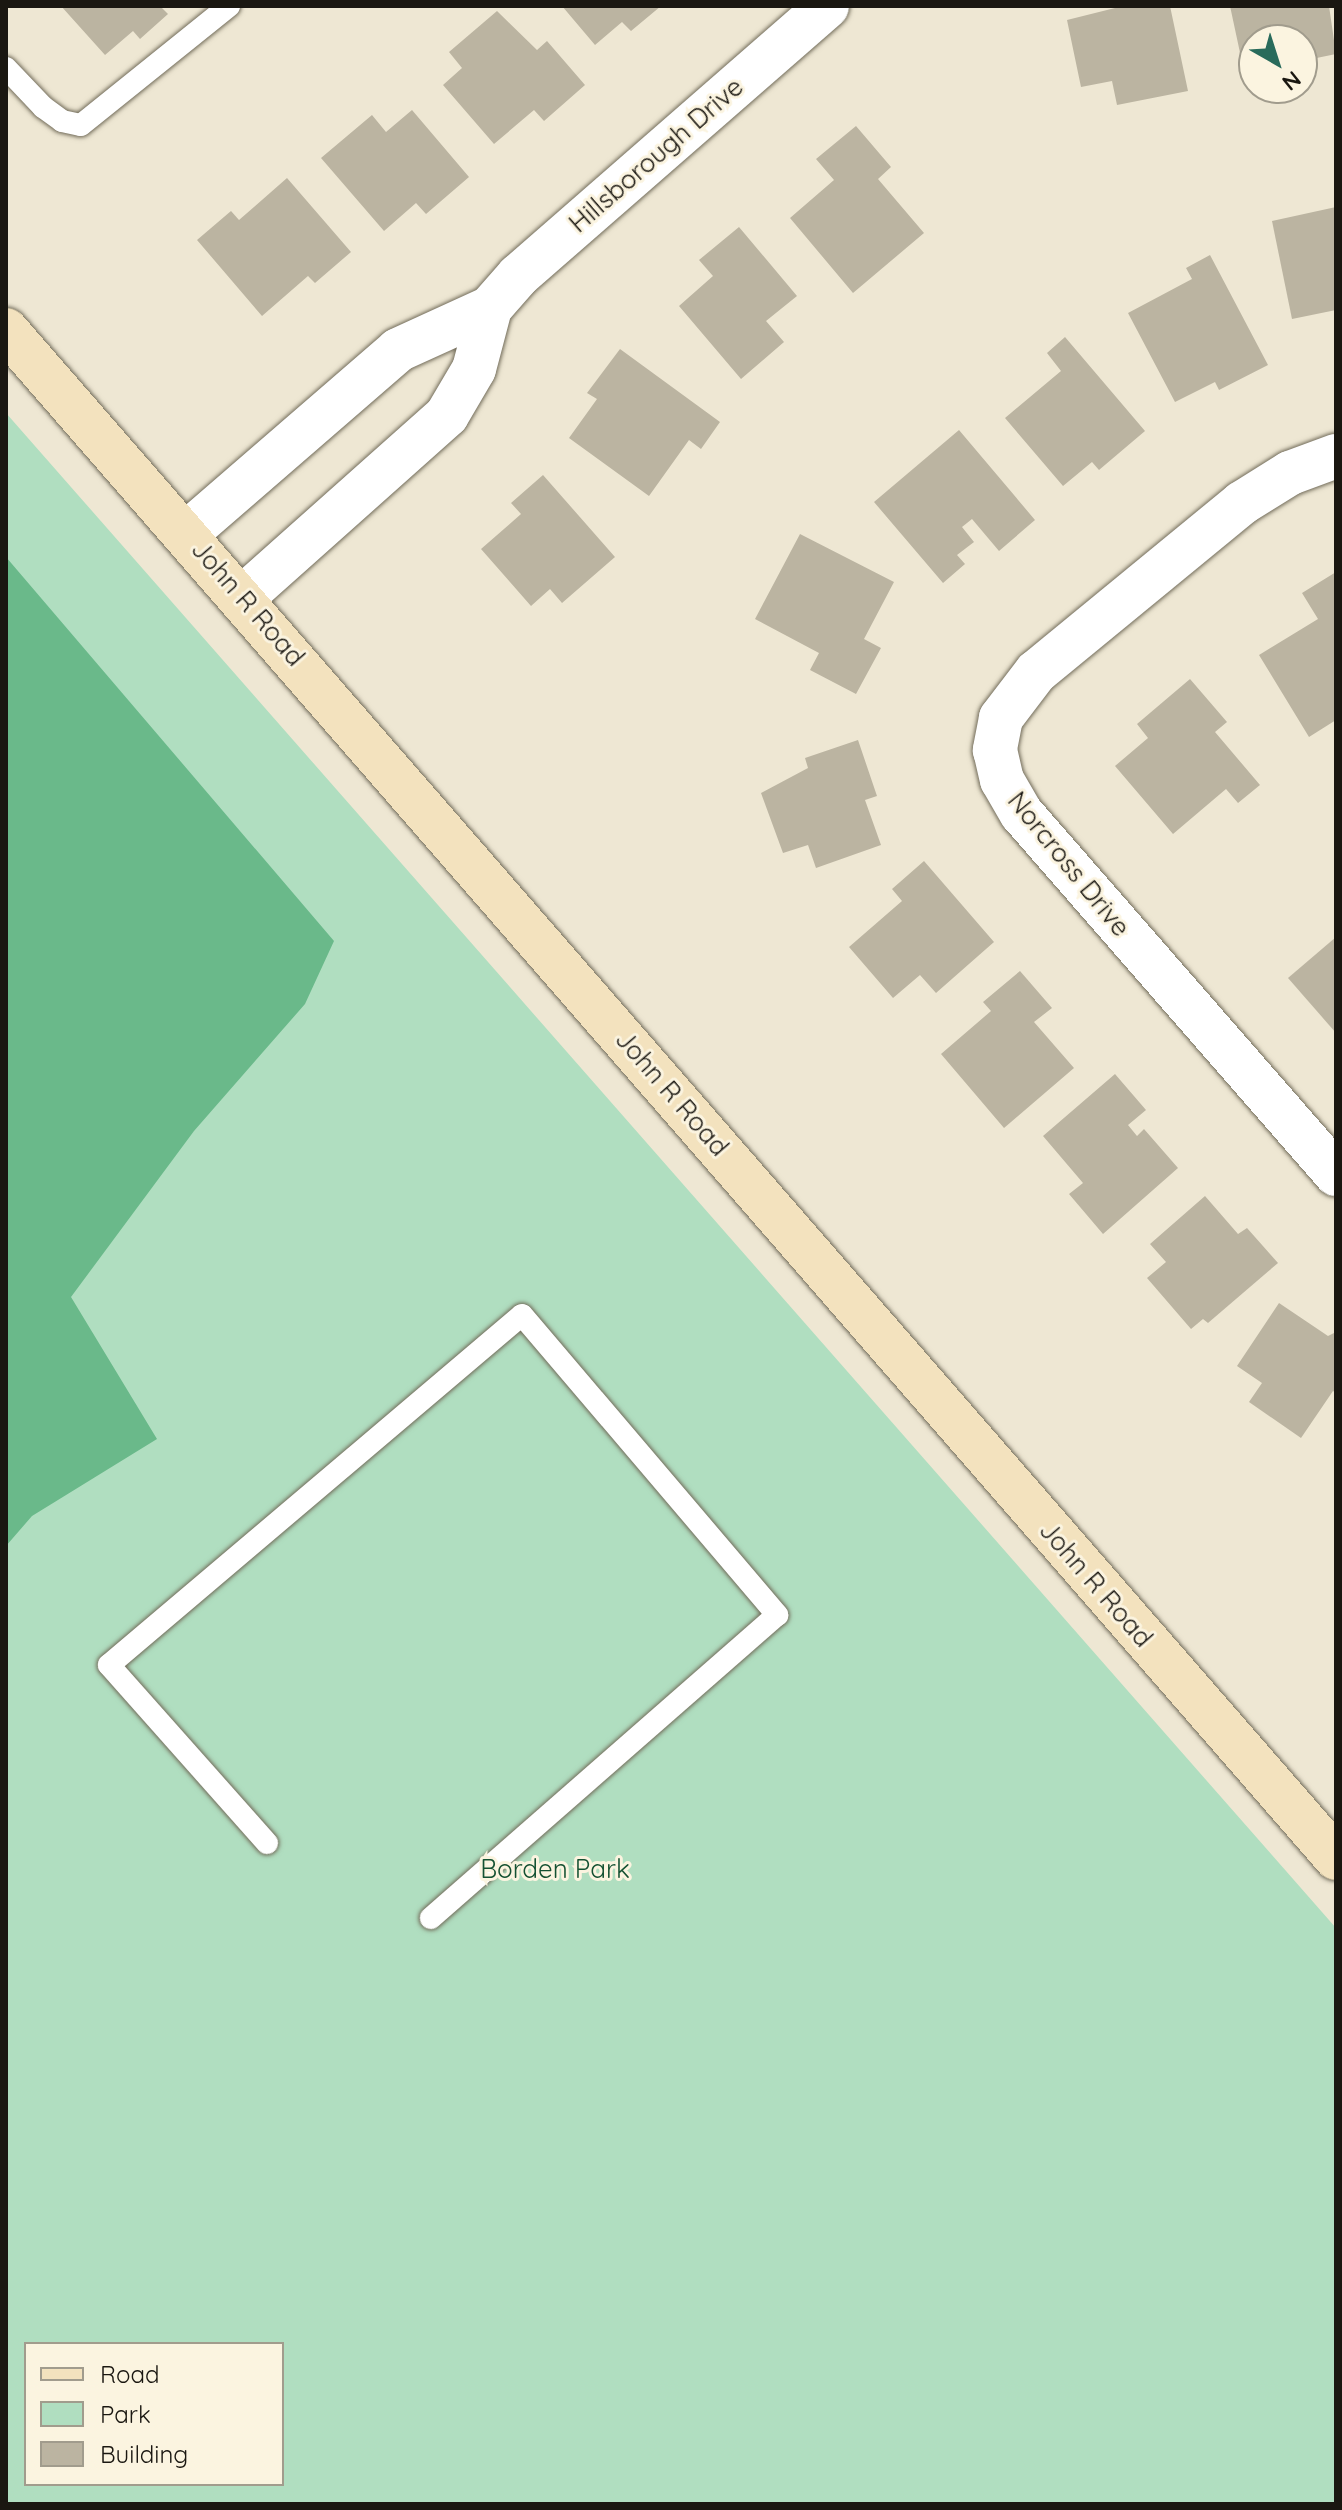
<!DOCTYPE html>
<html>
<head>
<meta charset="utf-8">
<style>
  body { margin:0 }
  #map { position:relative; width:1342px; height:2510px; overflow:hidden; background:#eee7d3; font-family:Quicksand,sans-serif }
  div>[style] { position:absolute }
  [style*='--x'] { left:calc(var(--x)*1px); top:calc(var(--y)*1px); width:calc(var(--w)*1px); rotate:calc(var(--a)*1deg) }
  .green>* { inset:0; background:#b0dec0 }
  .forest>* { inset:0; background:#6ab98a }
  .building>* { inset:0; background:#bbb4a1 }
  .roads { filter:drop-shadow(0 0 2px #726c5a) drop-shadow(0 0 2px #726c5a) }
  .service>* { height:22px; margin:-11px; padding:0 11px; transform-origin:11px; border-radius:11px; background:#fff }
  .minor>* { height:44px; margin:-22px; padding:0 22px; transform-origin:22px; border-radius:22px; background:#fff }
  .secondary>* { height:44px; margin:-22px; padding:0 22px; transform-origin:22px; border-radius:22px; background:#f3e2be }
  span { translate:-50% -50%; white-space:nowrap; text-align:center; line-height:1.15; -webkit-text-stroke:6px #fbf4e0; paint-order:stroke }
  .street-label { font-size:26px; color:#1a1711 }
  .park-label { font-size:26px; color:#145132 }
  .frame { position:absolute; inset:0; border:8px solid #1a1711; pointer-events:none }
  .legend { position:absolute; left:24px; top:2342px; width:260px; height:144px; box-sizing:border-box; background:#fbf4e0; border:2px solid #a19c8d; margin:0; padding:10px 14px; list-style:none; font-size:24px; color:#1a1711 }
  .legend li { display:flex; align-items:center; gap:16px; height:40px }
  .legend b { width:40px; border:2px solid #a19c8d }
  .north { position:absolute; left:1238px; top:24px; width:80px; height:80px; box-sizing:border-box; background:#fbf4e0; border:2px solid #a19c8d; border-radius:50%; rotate:141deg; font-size:22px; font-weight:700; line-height:32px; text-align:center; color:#1a1711 }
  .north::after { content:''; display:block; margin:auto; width:28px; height:36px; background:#296b5b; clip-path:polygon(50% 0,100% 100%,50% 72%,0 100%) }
</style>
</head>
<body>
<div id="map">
  <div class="green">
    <div style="clip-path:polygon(evenodd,6px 413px,1336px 1928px,1336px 2504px,6px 2504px,6px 413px,26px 2344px,282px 2344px,282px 2484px,26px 2484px,26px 2344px)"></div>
  </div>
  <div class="forest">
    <div style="clip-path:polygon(6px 557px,334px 941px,305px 1004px,194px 1131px,71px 1297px,157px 1439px,32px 1516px,6px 1546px)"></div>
  </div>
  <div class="building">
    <div style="clip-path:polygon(61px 6px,160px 6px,168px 14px,140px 39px,133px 31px,105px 55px)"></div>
    <div style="clip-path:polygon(562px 6px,661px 6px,631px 31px,622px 22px,595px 45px)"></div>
    <div style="clip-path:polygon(1123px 6px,1170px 6px,1188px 91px,1117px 105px,1112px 81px,1081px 87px,1067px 20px)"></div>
    <div style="clip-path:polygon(1230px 6px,1329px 6px,1336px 54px,1302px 61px,1302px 40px,1254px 40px,1254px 59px,1242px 62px)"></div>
    <div style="clip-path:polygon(497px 11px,537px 50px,547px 41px,585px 85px,544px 121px,534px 110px,494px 144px,443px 85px,462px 68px,449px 52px)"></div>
    <div style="clip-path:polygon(412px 110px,469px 177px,426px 214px,416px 203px,384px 231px,321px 158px,372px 115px,386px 132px)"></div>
    <div style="clip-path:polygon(856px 126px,891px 167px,878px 179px,924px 233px,853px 293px,790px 218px,834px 180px,816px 159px)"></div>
    <div style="clip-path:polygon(287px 178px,351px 252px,315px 283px,308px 276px,262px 316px,197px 240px,231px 211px,239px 220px)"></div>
    <div style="clip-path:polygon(1336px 207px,1336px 310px,1292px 319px,1272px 221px)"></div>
    <div style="clip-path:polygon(739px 227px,797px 296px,766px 321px,784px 342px,741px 379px,679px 306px,713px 276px,699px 260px)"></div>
    <div style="clip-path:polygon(1210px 255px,1268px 365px,1219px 390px,1215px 382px,1175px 402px,1128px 313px,1192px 279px,1186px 268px)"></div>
    <div style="clip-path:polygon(1065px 337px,1145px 431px,1099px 470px,1092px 462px,1063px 486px,1005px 418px,1061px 371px,1047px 353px)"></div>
    <div style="clip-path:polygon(620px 349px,720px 422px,701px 449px,689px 440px,649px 496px,569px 438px,597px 399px,587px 393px)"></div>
    <div style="clip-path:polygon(959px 430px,1035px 520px,999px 551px,972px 519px,962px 527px,974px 542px,957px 555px,965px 564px,943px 583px,874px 502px)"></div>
    <div style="clip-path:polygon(543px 475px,615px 557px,562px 603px,550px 589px,531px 606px,481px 549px,521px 514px,511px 503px)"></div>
    <div style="clip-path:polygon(800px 534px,894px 582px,864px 639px,881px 648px,856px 694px,810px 670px,819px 653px,755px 619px)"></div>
    <div style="clip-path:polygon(1336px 572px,1336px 720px,1309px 737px,1259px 655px,1318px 619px,1302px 593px)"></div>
    <div style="clip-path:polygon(1190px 679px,1227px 722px,1215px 732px,1260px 785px,1238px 803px,1226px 789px,1173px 834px,1115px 766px,1148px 738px,1137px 724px)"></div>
    <div style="clip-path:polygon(858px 740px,877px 796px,865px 800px,881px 845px,816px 868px,808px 845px,783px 853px,761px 793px,808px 768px,805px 758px)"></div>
    <div style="clip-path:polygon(924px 861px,994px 942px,936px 993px,920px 975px,893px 998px,849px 947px,902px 901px,892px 889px)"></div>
    <div style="clip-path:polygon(1336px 937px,1336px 1033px,1288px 978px)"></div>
    <div style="clip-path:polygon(1020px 971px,1052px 1008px,1034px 1022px,1074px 1068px,1004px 1128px,941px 1054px,991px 1011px,983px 1002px)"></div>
    <div style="clip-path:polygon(1115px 1074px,1146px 1110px,1128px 1125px,1137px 1136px,1144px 1129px,1178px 1168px,1103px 1234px,1069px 1194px,1083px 1183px,1043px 1136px)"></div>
    <div style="clip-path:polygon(1205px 1196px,1238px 1234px,1247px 1228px,1278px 1263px,1208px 1323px,1203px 1319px,1191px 1329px,1147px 1278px,1166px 1262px,1150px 1244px)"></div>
    <div style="clip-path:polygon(1279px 1303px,1328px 1336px,1336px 1332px,1336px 1393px,1333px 1391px,1301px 1438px,1249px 1402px,1262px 1383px,1237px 1366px)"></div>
  </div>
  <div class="roads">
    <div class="service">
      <div style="--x:6;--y:68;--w:54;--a:46.5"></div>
      <div style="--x:43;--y:107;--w:24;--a:36"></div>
      <div style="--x:62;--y:121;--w:19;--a:12"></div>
      <div style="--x:81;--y:125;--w:190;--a:-38.8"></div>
      <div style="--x:267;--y:1843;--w:238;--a:-131.6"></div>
      <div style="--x:109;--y:1665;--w:541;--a:-40.28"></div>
      <div style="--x:522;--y:1315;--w:394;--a:49.6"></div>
      <div style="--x:777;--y:1615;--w:460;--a:138.8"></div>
    </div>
    <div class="minor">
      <div style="--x:1336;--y:456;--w:49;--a:159.7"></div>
      <div style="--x:1290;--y:473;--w:57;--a:148"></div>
      <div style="--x:1242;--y:503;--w:266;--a:140.6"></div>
      <div style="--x:1036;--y:672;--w:58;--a:127.3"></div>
      <div style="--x:1001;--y:718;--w:33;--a:101"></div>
      <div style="--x:995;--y:750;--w:31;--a:77"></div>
      <div style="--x:1002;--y:780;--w:39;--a:60"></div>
      <div style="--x:1022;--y:814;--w:478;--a:48.9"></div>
      <div style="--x:187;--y:533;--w:279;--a:-40.9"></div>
      <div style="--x:398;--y:350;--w:101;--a:-24.5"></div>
      <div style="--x:243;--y:597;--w:273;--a:-41.7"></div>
      <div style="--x:447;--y:415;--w:53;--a:-59.6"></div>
      <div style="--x:474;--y:369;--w:63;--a:-75.3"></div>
      <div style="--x:490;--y:308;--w:43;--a:-48.8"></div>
      <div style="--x:518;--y:276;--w:410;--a:-41.1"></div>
    </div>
    <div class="secondary">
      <div style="--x:6;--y:330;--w:2026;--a:48.96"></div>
    </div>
  </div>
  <div class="street-label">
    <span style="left:656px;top:155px;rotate:-41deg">Hillsborough Drive</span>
    <span style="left:248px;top:603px;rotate:49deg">John R Road</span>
    <span style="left:1069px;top:864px;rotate:51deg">Norcross Drive</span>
    <span style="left:672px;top:1093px;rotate:49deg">John R Road</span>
    <span style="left:1096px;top:1584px;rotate:49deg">John R Road</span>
  </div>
  <div class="park-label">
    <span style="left:555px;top:1869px">Borden Park</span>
  </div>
  <div class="frame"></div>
  <ul class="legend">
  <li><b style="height:10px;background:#f3e2be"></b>Road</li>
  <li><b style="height:22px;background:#b0dec0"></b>Park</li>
  <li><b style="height:22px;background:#bbb4a1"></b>Building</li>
  </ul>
  <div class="north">N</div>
</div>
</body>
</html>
